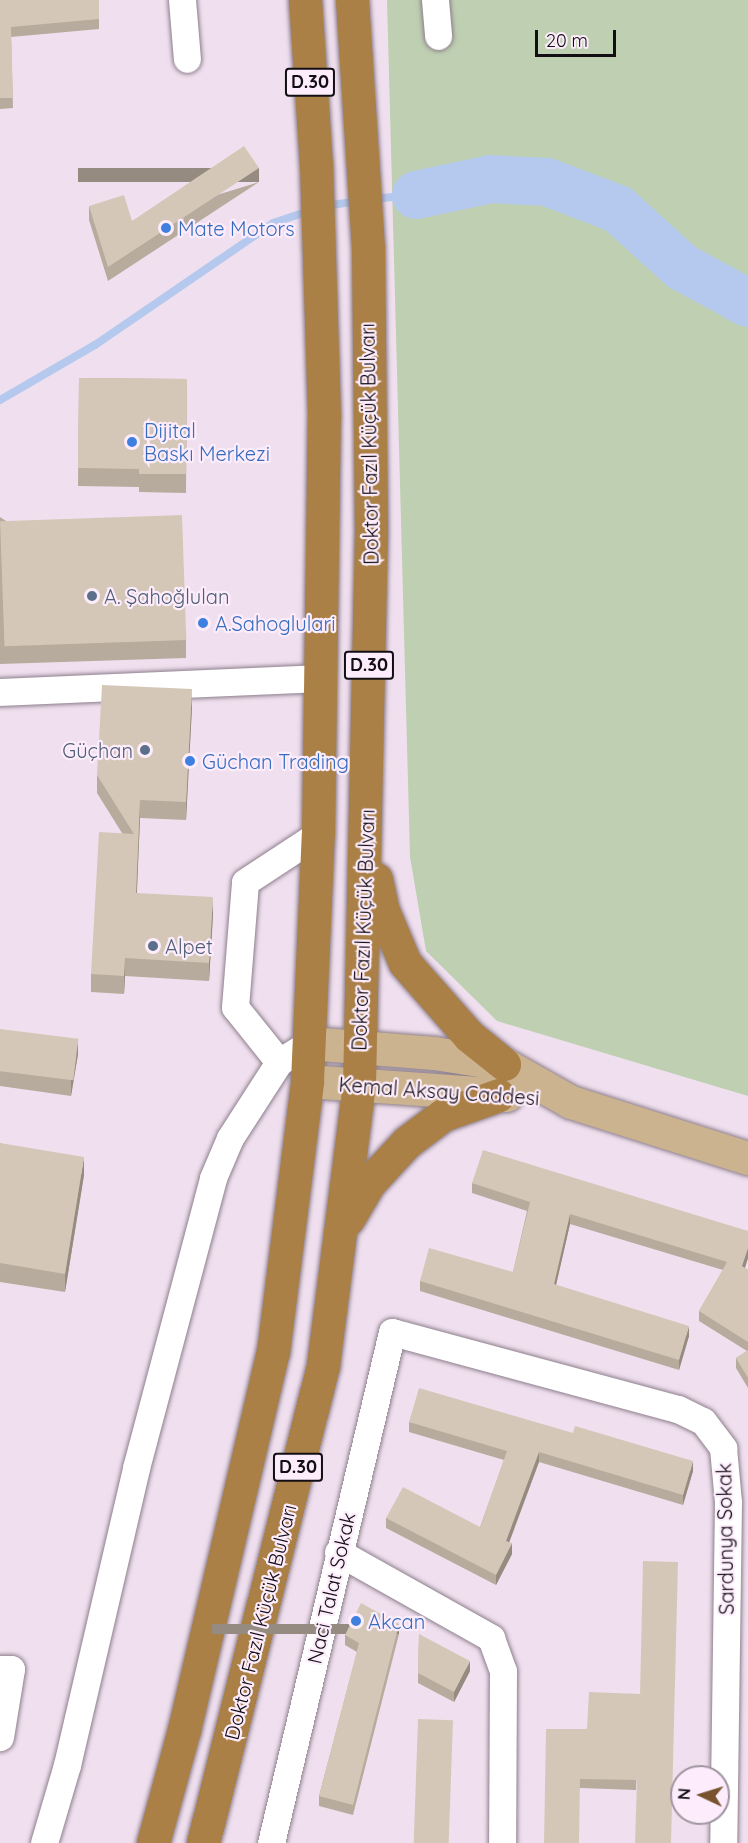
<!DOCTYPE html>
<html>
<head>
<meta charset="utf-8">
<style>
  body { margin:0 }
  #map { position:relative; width:748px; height:1843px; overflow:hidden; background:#f0e0ef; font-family:Quicksand,sans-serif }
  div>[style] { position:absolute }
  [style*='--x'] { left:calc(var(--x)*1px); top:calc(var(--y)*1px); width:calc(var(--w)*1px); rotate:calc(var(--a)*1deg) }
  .green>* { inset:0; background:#bed0b1 }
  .stream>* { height:8px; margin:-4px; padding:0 4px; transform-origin:4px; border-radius:4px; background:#b4c9ed }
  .river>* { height:48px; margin:-24px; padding:0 24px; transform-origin:24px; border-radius:24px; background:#b4c9ed }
  .roads { filter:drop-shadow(0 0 2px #8d7f8c) drop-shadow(0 0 2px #8d7f8c) }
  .minor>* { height:27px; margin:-13.5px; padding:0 13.5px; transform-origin:13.5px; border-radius:13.5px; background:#fff }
  .major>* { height:33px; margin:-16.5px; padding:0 16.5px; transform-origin:16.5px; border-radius:16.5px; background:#ccb390 }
  .highway>* { height:33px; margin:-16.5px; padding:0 16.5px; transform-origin:16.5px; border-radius:16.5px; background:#aa8046 }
  .wall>* { inset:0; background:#b7ab9d }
  .shaded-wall>* { inset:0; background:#958b80; transform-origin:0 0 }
  .building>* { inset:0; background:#d5c7b7; transform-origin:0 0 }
  .dots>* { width:16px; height:16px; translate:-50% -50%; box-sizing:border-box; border:3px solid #fdedfc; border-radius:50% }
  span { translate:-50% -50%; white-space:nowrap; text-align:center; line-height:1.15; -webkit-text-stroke:4.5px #fdedfc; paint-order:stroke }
  .shield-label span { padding:2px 4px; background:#fdedfc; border:2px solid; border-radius:4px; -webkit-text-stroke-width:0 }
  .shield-label { font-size:18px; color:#130e13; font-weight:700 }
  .shop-label { font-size:20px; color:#366cbe }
  .left { translate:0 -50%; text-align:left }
  .street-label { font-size:20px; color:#130e13 }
  .service-label { font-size:20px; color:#4e5e75 }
  .right { translate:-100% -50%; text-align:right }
  .north { position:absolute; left:670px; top:1765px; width:60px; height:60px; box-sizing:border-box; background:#fdedfc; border:2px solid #9f949f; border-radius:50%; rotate:274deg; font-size:16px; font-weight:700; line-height:24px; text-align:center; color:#130e13 }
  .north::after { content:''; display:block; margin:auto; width:21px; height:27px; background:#78532d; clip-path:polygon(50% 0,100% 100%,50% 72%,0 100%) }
  .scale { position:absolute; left:535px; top:30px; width:81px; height:27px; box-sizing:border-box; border:3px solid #130e13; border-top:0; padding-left:8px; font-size:18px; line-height:21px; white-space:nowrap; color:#130e13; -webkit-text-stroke:4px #fdedfc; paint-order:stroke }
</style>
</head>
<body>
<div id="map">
  <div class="green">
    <div style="clip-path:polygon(387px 0,748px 0,748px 1096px,497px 1021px,426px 951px,410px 857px)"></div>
  </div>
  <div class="stream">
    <div style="--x:371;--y:199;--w:45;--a:-5.1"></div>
    <div style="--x:324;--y:206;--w:35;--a:-8"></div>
    <div style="--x:0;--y:400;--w:110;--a:-30.1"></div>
    <div style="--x:95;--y:345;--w:216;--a:-34.4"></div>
    <div style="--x:273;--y:223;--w:41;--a:-18.4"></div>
  </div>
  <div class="river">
    <div style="--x:416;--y:195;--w:77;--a:-12"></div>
    <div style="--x:491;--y:179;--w:56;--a:3.1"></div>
    <div style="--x:547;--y:182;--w:76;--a:20.8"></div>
    <div style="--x:618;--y:209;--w:86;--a:42.2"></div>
    <div style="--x:682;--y:267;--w:75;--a:28.6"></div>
  </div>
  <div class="roads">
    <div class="minor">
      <div style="--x:182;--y:0;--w:59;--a:85.2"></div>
      <div style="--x:435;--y:0;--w:36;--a:85"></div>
      <div style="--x:0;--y:692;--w:320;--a:-2.5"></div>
      <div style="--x:279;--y:1062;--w:70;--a:-128.7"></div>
      <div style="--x:235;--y:1007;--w:125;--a:-85.4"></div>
      <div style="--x:245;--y:882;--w:87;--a:-33.3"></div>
      <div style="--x:338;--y:1552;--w:176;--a:29.3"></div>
      <div style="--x:491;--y:1638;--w:35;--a:70"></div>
      <div style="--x:503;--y:1671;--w:172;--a:90.3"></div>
      <div style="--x:0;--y:1669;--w:11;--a:0"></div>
      <div style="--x:11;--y:1669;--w:69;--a:99.2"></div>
      <div style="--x:44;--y:1843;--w:81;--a:-73.6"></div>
      <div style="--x:67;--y:1765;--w:305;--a:-76.9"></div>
      <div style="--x:136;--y:1468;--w:300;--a:-75.1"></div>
      <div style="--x:213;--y:1178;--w:43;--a:-67"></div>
      <div style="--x:230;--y:1138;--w:90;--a:-57.2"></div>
      <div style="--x:279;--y:1062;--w:36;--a:-32"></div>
      <div style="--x:271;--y:1843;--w:525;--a:-76.68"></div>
      <div style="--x:392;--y:1332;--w:296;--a:15.1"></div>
      <div style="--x:678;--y:1409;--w:28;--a:26"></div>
      <div style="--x:703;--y:1421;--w:34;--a:53"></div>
      <div style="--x:723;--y:1448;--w:54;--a:84.7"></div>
      <div style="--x:728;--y:1502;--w:341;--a:90.8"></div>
    </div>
    <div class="major">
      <div style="--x:309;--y:1043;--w:125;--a:4.6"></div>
      <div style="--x:434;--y:1053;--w:71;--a:8.9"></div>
      <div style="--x:504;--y:1064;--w:77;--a:29.6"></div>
      <div style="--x:571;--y:1102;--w:186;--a:17.6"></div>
      <div style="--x:307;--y:1081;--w:200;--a:4"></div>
    </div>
    <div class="highway">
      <div style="--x:376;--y:879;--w:33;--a:78"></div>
      <div style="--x:383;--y:911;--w:56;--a:67.1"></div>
      <div style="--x:405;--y:963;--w:97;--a:48.8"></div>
      <div style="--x:469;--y:1036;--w:45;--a:38.7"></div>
      <div style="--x:348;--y:1219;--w:42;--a:-59.7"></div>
      <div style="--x:369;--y:1183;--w:56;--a:-47.2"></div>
      <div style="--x:407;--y:1142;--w:45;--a:-36.9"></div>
      <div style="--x:443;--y:1115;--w:59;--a:-19.7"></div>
      <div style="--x:153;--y:1843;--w:117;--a:-74.7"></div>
      <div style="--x:184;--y:1730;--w:388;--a:-76.8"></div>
      <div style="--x:273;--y:1352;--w:273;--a:-82.8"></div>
      <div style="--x:307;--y:1081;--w:247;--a:-87.5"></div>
      <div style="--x:318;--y:834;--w:418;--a:-89.2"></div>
      <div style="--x:324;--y:416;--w:251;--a:-91.8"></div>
      <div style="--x:316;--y:165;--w:165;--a:-93.8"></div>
      <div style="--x:203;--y:1843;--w:493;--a:-75.9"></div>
      <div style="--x:323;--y:1365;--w:282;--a:-82.7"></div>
      <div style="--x:359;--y:1085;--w:553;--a:-88.76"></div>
      <div style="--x:371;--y:532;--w:284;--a:-90.6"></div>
      <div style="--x:368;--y:248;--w:249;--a:-93.7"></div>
    </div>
  </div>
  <div class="wall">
    <div style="clip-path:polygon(0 0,99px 0,99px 29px,11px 37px,13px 108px,0 109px)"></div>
    <div style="clip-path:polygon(259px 182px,108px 281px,89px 220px,89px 206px,132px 221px)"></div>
    <div style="clip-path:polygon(79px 378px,187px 379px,186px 493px,139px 492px,139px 487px,78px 486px)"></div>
    <div style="clip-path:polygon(0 517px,186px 640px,186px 658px,0 664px)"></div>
    <div style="clip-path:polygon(192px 707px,186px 820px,140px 818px,137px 893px,213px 915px,209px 981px,125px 976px,124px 994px,91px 992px,91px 974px,122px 833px,97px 793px,97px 775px)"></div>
    <div style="clip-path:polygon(0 1029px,78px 1054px,71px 1096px,0 1086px)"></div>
    <div style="clip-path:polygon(0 1143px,84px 1175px,65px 1292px,0 1282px)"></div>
    <div style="clip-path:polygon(472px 1183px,748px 1231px,748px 1258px,745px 1268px,748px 1270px,748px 1388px,736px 1368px,736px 1358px,747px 1351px,699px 1321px,699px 1311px,723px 1270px,570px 1224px,556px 1285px,689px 1336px,679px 1370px,420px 1291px,420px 1281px,513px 1272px,527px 1211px,472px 1193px)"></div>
    <div style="clip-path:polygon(409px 1422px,693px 1471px,683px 1505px,539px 1462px,509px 1542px,512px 1554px,496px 1585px,386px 1528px,386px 1518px,480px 1527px,504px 1460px,409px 1432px)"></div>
    <div style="clip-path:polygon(399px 1634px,353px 1815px,319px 1806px,319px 1796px,357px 1652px,345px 1645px,345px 1635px)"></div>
    <div style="clip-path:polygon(419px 1634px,470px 1671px,454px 1702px,418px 1683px)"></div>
    <div style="clip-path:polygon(640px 1694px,636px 1790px,580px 1788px,544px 1843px,587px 1729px)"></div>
  </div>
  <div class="shaded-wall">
    <div style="left:259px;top:168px;width:14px;height:181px;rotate:90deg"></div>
    <div style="clip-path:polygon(192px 689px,192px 707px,186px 820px,186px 802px)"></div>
    <div style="clip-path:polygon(140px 800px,140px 818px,136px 911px,136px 893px)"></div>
    <div style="clip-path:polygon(213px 897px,213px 915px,209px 981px,209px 963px)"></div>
    <div style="clip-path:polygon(125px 958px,125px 976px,124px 994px,124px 976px)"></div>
    <div style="clip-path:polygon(78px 1039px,78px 1054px,71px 1096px,71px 1081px)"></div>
    <div style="clip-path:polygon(84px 1157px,84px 1175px,65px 1292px,65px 1274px)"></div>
    <div style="clip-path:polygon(570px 1214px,570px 1224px,554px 1294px,554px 1284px)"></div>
    <div style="clip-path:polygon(748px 1248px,748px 1258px,742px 1276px,742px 1266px)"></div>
    <div style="clip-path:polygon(689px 1326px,689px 1336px,679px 1370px,679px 1360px)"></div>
    <div style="clip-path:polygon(539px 1452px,539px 1462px,506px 1551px,506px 1541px)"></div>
    <div style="clip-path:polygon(693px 1461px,693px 1471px,683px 1505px,683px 1495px)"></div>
    <div style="clip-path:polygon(512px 1543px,512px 1554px,496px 1585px,496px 1575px)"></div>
    <div style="left:399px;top:1624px;width:10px;height:187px;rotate:90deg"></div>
    <div style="clip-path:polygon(470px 1661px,470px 1671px,454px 1702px,454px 1692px)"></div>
  </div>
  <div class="building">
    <div style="clip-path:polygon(0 0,99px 0,99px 19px,11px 27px,13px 98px,0 98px)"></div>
    <div style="clip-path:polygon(244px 146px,259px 168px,108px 267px,89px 206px,124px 195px,132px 221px)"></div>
    <div style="clip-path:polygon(79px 378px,187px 379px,186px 474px,139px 474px,139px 469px,78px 468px)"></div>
    <div style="left:182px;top:515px;width:125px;height:182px;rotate:88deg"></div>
    <div style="clip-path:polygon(102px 685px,192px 689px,186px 802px,140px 800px,136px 893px,213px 897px,209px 963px,125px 958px,124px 976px,91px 974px,99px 832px,134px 834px,97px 775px)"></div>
    <div style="left:0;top:1029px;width:79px;height:42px;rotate:7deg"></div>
    <div style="clip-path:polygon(0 1143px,84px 1157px,65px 1274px,0 1263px)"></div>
    <div style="clip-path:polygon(483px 1150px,748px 1231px,748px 1248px,742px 1266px,748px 1270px,748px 1342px,699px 1311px,727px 1262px,570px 1214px,554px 1284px,689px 1326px,679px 1360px,420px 1281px,429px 1248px,513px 1272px,530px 1202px,472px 1183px)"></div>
    <div style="clip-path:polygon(748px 1350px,748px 1378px,736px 1358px)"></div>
    <div style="clip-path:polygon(419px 1388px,573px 1433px,575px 1426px,693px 1461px,683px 1495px,539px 1452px,506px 1541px,512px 1543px,496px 1575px,386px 1518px,403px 1487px,480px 1527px,507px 1451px,409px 1422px)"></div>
    <div style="clip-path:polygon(643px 1561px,678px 1562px,671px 1843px,635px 1843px,637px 1780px,580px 1779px,579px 1843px,544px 1843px,546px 1729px,587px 1729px,589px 1692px,640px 1694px)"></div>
    <div style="clip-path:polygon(361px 1603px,399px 1624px,353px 1805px,319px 1796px,359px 1643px,345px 1635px)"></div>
    <div style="clip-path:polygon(419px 1634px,470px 1661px,454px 1692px,418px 1673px)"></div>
    <div style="left:418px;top:1719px;width:35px;height:124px;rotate:2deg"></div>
  </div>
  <div class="dots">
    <div style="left:166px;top:228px;background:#3f7fe0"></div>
    <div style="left:132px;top:442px;background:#3f7fe0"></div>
    <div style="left:92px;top:596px;background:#5c6f8a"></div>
    <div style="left:203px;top:623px;background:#3f7fe0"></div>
    <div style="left:145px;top:750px;background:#5c6f8a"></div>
    <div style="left:190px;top:761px;background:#3f7fe0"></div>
    <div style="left:153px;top:946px;background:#5c6f8a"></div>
    <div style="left:356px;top:1621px;background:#3f7fe0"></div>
  </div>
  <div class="shield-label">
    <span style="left:310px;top:82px">D.30</span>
    <span style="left:369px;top:665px">D.30</span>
    <span style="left:298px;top:1467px">D.30</span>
  </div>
  <div class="shop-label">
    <span class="left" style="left:178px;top:228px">Mate Motors</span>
    <span class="left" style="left:144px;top:442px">Dijital<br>Baskı Merkezi</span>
    <span class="left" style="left:215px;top:623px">A.Sahoglulari</span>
    <span class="left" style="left:202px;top:761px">Güchan Trading</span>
    <span class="left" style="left:368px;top:1621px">Akcan</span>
  </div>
  <div class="street-label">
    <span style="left:369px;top:444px;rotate:-91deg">Doktor Fazıl Küçük Bulvarı</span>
    <span style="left:363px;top:930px;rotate:-88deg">Doktor Fazıl Küçük Bulvarı</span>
    <span style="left:439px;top:1091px;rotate:4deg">Kemal Aksay Caddesi</span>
    <span style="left:725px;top:1539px;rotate:-91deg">Sardunya Sokak</span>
    <span style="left:331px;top:1588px;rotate:-77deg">Naci Talat Sokak</span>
    <span style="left:260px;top:1622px;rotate:-76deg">Doktor Fazıl Küçük Bulvarı</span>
  </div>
  <div class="service-label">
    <span class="left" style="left:104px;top:596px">A. Şahoğlulan</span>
    <span class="right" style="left:133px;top:750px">Güçhan</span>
    <span class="left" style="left:165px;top:946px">Alpet</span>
  </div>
  <div class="north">N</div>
  <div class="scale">20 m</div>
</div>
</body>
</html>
